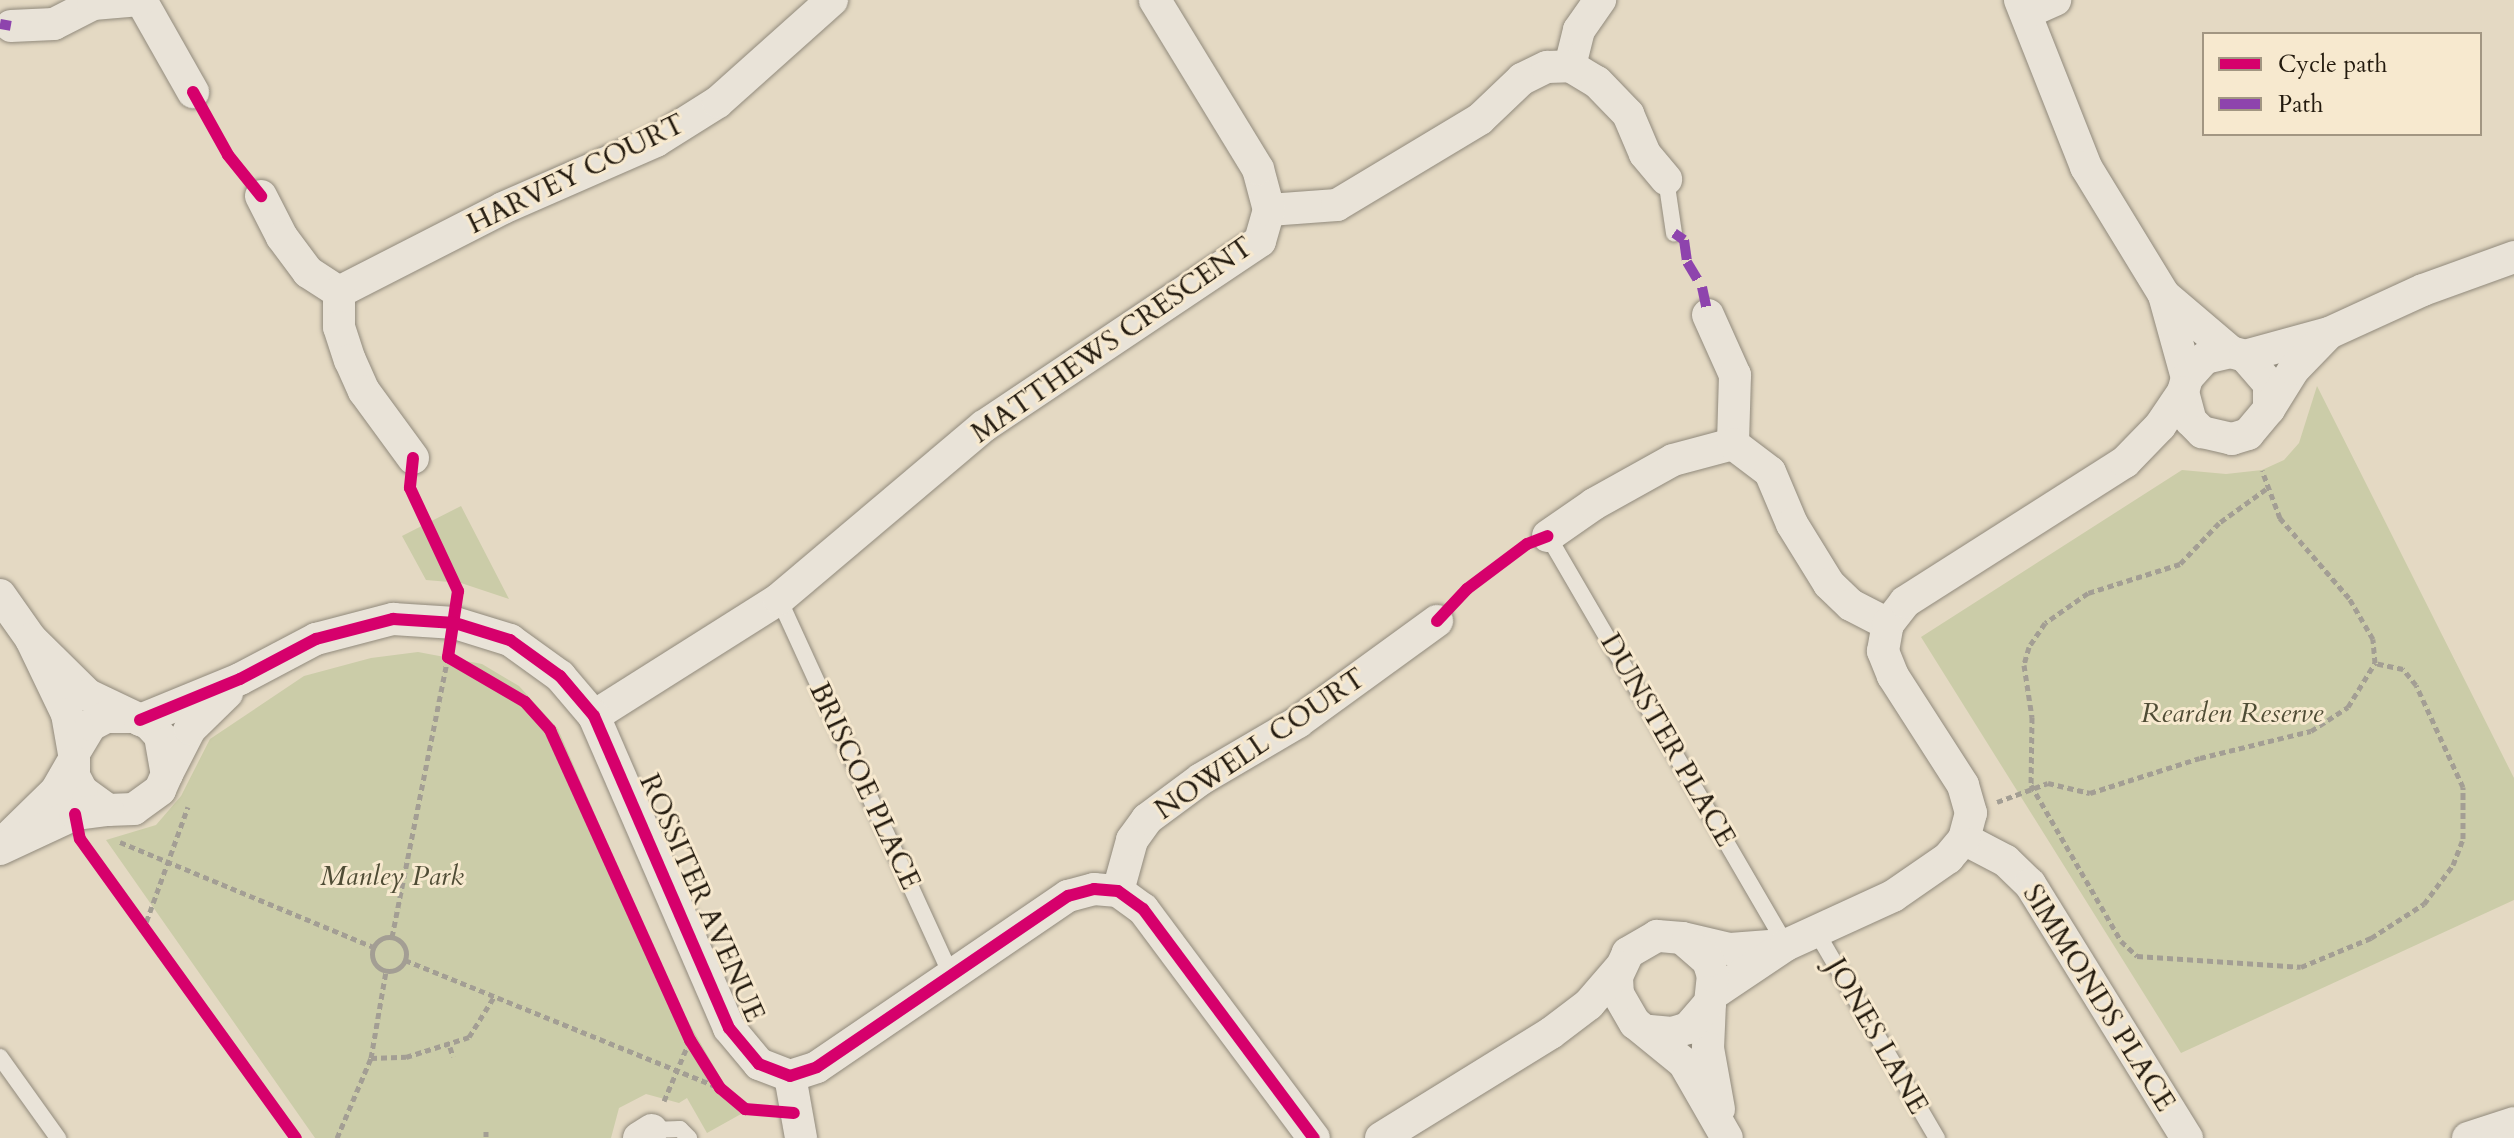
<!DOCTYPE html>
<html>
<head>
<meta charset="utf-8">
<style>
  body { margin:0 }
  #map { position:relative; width:2514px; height:1138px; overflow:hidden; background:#e4d9c3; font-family:Cardo,serif }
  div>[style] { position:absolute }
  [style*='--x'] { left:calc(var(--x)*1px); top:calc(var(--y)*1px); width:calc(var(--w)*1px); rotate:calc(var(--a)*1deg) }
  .green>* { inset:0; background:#cbcca8 }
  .path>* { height:5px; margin-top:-2.5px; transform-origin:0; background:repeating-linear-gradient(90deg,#a39e94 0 6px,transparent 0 10px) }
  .path>.ring { margin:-2.5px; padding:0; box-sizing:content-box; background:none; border:5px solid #a39e94; border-radius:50% }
  .roads { filter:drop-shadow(0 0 2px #918a7c) drop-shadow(0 0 2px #918a7c) }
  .lane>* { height:16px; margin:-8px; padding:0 8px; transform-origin:8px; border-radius:8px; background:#e9e3d8 }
  .street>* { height:32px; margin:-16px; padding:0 16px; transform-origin:16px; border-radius:16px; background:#e9e3d8 }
  .quiet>* { height:10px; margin-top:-5px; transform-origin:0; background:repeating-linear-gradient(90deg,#8e44ad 0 20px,transparent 0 30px) }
  .cycleway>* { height:12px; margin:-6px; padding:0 6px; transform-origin:6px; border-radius:6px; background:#d6006c }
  span { translate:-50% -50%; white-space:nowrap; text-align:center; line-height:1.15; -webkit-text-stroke:6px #f7e9cf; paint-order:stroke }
  .street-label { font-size:28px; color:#231a0e }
  .park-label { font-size:28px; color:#4f4c35; font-style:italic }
  .legend { position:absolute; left:2202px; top:32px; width:280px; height:104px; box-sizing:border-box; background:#f7e9cf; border:2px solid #a29682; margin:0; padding:10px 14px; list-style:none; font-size:24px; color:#231a0e }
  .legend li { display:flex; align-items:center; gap:16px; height:40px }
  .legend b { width:40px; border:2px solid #a29682 }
</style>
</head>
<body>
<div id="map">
  <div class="green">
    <div style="clip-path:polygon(2317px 386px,2514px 778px,2514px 900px,2181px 1053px,1921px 637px,2182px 470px,2226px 474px,2262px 470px,2284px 460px,2299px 443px)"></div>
    <div style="clip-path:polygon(461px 506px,509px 599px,461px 583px,426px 580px,402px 536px)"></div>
    <div style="clip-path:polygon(418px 652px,482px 664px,519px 686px,558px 729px,672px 993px,741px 1114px,707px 1133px,687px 1098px,679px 1103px,646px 1094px,619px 1108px,611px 1138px,315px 1138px,106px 840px,156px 825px,181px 796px,210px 739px,304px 676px,371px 658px)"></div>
  </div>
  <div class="path">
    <div style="--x:2266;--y:489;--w:58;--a:144.1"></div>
    <div style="--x:2219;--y:523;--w:57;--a:133.6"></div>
    <div style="--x:2180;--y:564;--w:96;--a:162.5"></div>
    <div style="--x:2088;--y:593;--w:52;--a:145.1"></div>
    <div style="--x:2045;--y:623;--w:29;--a:124"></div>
    <div style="--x:2029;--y:647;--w:19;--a:106"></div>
    <div style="--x:2024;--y:665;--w:53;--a:81.3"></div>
    <div style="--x:2032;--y:717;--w:68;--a:90.8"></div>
    <div style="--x:2031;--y:785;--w:180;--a:60"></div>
    <div style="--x:2121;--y:941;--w:22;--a:43"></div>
    <div style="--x:2137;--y:956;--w:164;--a:3.8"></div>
    <div style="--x:2301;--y:967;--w:76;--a:-22.5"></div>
    <div style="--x:2371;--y:938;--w:63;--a:-32.7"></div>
    <div style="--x:2424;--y:904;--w:49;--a:-53.4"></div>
    <div style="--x:2453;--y:865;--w:28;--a:-69"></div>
    <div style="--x:2463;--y:839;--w:52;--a:-90"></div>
    <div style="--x:2463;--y:787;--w:112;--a:-114.7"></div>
    <div style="--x:2416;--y:685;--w:21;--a:-129"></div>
    <div style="--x:2403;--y:669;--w:29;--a:-168"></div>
    <div style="--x:1997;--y:802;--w:54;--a:-20.4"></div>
    <div style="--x:2048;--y:783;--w:43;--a:13.4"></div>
    <div style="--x:2090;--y:793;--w:115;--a:-17.7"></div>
    <div style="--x:2200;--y:758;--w:114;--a:-13.7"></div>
    <div style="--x:2311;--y:731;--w:44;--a:-33"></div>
    <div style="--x:2348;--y:707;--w:52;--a:-58.5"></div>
    <div style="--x:2375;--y:663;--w:24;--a:-95"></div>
    <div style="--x:2373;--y:639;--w:48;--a:-120.3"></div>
    <div style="--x:2349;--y:598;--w:106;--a:-130.8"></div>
    <div style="--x:2280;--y:518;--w:51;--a:-110.6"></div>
    <div style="--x:120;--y:842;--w:275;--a:22.5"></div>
    <div style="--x:143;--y:931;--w:132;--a:-70.1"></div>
    <div style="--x:392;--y:937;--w:286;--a:-78.7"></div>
    <div class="ring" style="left:372px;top:937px;width:29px;height:29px"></div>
    <div style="--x:405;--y:960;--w:340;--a:22.1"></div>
    <div style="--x:450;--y:1047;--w:10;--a:73"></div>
    <div style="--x:371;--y:1058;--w:35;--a:-2"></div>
    <div style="--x:406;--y:1057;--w:66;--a:-17.6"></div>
    <div style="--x:469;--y:1037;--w:47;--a:-58"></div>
    <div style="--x:664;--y:1101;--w:66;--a:-66.9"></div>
    <div style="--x:486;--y:1131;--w:7;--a:90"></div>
    <div style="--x:337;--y:1138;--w:87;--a:-67"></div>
    <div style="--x:371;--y:1058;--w:88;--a:-80.2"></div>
  </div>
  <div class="roads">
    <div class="lane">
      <div style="--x:1666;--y:179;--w:55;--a:81.6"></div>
      <div style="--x:1548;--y:536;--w:473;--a:59.8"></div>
      <div style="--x:779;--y:599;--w:411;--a:65.4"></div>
      <div style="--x:1817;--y:933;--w:238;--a:59.7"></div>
      <div style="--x:0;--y:1057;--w:100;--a:54.4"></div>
      <div style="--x:652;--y:1130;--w:28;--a:-2"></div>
      <div style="--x:680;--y:1129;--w:13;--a:45"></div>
    </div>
    <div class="street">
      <div style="--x:141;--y:0;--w:106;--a:60.5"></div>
      <div style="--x:2020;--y:0;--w:180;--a:68.4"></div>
      <div style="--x:2086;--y:167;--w:150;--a:58.6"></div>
      <div style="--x:2164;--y:295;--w:86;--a:74.5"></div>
      <div style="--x:2187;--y:378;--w:15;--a:106"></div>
      <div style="--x:2183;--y:392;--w:30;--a:75"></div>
      <div style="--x:2191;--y:421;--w:16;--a:45"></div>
      <div style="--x:2202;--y:432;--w:31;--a:13"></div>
      <div style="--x:2232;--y:439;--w:17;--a:-17"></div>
      <div style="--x:2248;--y:434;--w:33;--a:-50"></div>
      <div style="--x:2269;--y:409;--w:25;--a:-90"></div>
      <div style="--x:2269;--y:384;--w:37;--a:-131"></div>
      <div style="--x:2245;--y:356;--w:15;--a:-164"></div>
      <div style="--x:2231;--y:352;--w:27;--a:167"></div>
      <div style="--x:2205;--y:358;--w:27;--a:132"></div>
      <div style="--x:2026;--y:13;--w:32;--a:-24"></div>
      <div style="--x:11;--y:26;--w:43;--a:-2.7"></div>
      <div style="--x:54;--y:24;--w:44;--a:-27.1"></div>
      <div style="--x:93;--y:4;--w:47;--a:-4.9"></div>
      <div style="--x:1570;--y:66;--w:37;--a:-76"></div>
      <div style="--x:1579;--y:30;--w:37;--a:-55"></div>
      <div style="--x:261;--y:196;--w:46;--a:62.9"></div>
      <div style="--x:282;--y:237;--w:44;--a:53.4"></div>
      <div style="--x:308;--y:272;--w:37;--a:33"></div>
      <div style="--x:1269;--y:210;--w:68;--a:-4.2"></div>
      <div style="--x:1337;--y:205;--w:167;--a:-31"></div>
      <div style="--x:1480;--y:119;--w:58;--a:-43.6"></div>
      <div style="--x:1522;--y:79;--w:28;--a:-26"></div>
      <div style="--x:1547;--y:67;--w:23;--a:-2"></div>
      <div style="--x:1570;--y:66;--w:31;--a:31"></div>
      <div style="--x:1597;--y:82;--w:45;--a:45.9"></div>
      <div style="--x:1628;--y:114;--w:43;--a:67"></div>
      <div style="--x:1645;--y:154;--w:33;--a:50"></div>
      <div style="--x:339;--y:292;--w:184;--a:-27.1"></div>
      <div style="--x:503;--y:208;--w:167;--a:-23.6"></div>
      <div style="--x:656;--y:141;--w:73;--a:-32.2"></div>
      <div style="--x:718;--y:102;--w:153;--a:-41.8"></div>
      <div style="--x:339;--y:292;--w:35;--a:90"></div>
      <div style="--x:339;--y:327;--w:35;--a:72"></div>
      <div style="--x:350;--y:360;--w:34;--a:66"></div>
      <div style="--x:364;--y:391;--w:83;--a:53.8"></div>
      <div style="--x:2164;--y:295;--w:88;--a:40.4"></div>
      <div style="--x:1708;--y:315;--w:66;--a:65.8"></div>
      <div style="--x:1735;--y:375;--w:69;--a:91.7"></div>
      <div style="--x:2245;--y:356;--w:87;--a:-15.3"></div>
      <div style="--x:2329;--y:333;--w:103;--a:-24.6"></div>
      <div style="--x:2423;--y:290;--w:97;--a:-19.9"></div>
      <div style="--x:2269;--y:409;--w:47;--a:-58"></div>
      <div style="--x:2294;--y:369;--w:47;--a:-45.9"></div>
      <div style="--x:1548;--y:536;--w:56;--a:-34.8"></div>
      <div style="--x:1594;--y:504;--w:90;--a:-29.1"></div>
      <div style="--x:1673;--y:460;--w:62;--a:-14.9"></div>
      <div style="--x:1733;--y:444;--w:46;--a:37.1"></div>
      <div style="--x:1770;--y:472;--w:56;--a:67.1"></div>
      <div style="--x:1792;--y:524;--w:70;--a:58.3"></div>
      <div style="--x:1829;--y:584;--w:30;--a:44"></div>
      <div style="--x:1851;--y:605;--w:42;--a:27.2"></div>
      <div style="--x:0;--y:595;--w:54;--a:54.8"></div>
      <div style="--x:31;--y:639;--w:83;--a:64.4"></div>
      <div style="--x:67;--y:714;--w:40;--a:80"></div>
      <div style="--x:31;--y:639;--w:80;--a:44.5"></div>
      <div style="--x:88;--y:695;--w:68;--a:25.4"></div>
      <div style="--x:149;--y:724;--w:16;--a:47"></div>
      <div style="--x:160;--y:736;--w:39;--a:80"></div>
      <div style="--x:167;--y:774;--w:17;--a:114"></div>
      <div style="--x:160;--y:790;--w:32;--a:144"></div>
      <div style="--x:134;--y:809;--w:26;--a:178"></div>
      <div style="--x:108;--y:810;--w:32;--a:-144"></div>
      <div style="--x:82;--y:791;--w:17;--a:-118"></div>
      <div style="--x:74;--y:776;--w:23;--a:-90"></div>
      <div style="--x:74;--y:753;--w:33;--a:-59"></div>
      <div style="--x:91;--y:725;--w:17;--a:-28"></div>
      <div style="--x:106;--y:717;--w:27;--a:0"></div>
      <div style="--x:594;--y:716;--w:219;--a:-32.3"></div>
      <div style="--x:779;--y:599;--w:268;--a:-40.2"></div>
      <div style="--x:984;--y:426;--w:332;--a:-33.8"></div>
      <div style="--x:1260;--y:241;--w:32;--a:-74"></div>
      <div style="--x:1269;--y:210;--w:42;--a:-105"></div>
      <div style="--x:1258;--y:169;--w:198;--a:-121.4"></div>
      <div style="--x:140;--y:720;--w:108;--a:-22.3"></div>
      <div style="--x:240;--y:679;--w:86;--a:-27.8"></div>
      <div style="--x:316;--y:639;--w:80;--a:-14.6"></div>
      <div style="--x:393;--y:619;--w:62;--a:3.7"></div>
      <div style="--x:455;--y:623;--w:58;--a:17.2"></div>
      <div style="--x:510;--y:640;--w:62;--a:35.8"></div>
      <div style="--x:560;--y:676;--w:52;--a:49.6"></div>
      <div style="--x:594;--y:716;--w:340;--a:66.6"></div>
      <div style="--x:729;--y:1028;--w:47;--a:50.2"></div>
      <div style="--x:759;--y:1064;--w:33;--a:21"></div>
      <div style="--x:790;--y:1076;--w:28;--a:-18"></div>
      <div style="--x:817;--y:1067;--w:304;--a:-34.3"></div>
      <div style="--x:1068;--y:896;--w:27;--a:-15"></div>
      <div style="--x:1094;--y:889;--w:24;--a:5"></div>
      <div style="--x:1118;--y:891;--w:31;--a:36"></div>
      <div style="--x:1143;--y:909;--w:286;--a:53.3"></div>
      <div style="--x:167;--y:774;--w:51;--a:-62.9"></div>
      <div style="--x:190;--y:729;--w:52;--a:-44.2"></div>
      <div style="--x:11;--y:835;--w:63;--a:-44.4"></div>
      <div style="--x:56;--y:791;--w:34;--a:-60"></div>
      <div style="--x:1964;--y:839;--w:47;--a:27.6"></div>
      <div style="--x:2006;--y:861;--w:33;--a:44"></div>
      <div style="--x:2030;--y:884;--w:299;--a:58.3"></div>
      <div style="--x:0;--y:849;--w:83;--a:-25"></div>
      <div style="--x:75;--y:814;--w:33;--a:-7"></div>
      <div style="--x:1118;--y:891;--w:53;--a:-74.6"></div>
      <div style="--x:1132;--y:840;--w:26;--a:-54"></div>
      <div style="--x:1147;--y:819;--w:67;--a:-36.5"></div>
      <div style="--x:1201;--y:779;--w:113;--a:-30.4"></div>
      <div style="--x:1298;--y:722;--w:172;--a:-36"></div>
      <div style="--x:1683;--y:938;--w:48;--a:13.2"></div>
      <div style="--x:1730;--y:949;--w:53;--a:-4.3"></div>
      <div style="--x:1713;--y:994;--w:88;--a:-33.9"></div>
      <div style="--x:1786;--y:945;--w:118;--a:-24.6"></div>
      <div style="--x:1893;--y:896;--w:67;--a:-34.6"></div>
      <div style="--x:1948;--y:858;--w:25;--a:-50"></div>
      <div style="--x:1964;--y:839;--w:27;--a:-75"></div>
      <div style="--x:1971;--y:813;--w:29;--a:-106"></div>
      <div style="--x:1963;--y:785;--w:130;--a:-122.7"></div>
      <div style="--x:1893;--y:676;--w:27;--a:-112"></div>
      <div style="--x:1883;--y:651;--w:27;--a:-80"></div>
      <div style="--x:1888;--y:624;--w:28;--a:-52"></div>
      <div style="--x:1905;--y:602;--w:261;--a:-32.5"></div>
      <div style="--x:2125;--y:462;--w:50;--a:-45.8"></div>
      <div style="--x:2160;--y:426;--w:41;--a:-55.9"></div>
      <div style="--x:1710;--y:1003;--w:45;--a:92.5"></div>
      <div style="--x:1708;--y:1048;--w:62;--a:79.8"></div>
      <div style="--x:1650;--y:1031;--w:22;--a:5"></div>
      <div style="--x:1672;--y:1033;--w:17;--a:-17"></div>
      <div style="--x:1688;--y:1028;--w:33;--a:-49"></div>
      <div style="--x:1710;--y:1003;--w:27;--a:-84"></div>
      <div style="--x:1713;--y:976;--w:16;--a:-108"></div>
      <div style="--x:1708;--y:961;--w:35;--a:-139"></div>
      <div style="--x:1682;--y:938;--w:25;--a:-175"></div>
      <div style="--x:1657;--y:936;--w:34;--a:150"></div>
      <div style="--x:1628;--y:953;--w:26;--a:115"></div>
      <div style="--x:1617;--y:977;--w:17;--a:87"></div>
      <div style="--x:1618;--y:994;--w:34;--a:60"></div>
      <div style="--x:1635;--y:1023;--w:63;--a:39.2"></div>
      <div style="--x:1684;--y:1063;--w:86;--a:60.2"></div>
      <div style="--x:790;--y:1076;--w:63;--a:79.9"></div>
      <div style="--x:639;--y:1138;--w:15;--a:-32"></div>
      <div style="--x:1381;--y:1138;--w:200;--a:-31.7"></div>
      <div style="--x:1551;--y:1033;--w:48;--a:-37.3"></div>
      <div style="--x:1589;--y:1004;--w:48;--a:-49.3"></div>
      <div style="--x:2468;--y:1138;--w:48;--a:-18.1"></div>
    </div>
  </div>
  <div class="quiet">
    <div style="--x:0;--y:24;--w:11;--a:10"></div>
    <div style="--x:1674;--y:233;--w:12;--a:35"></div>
    <div style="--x:1684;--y:240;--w:22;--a:82"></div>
    <div style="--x:1687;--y:262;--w:29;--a:59"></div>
    <div style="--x:1702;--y:287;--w:29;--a:78"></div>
  </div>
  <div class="cycleway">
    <div style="--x:193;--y:92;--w:72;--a:60.9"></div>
    <div style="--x:228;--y:155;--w:53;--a:51.2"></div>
    <div style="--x:413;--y:458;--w:30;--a:96"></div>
    <div style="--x:410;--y:488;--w:114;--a:65"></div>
    <div style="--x:458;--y:591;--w:67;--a:98.6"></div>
    <div style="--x:448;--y:657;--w:89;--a:30.3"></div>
    <div style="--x:525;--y:702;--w:38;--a:48"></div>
    <div style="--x:550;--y:730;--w:340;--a:65.7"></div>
    <div style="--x:690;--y:1040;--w:57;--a:58"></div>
    <div style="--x:720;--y:1088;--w:33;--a:40"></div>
    <div style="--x:745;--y:1109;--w:49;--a:4.7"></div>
    <div style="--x:1437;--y:621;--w:44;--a:-46.8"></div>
    <div style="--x:1467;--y:589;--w:75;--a:-36.9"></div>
    <div style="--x:1527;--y:544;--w:22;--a:-21"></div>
    <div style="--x:140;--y:720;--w:108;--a:-22.3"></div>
    <div style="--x:240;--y:679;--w:86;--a:-27.8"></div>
    <div style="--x:316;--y:639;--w:80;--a:-14.6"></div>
    <div style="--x:393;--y:619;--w:62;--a:3.7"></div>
    <div style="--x:455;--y:623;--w:58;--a:17.2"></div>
    <div style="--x:510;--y:640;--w:62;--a:35.8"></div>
    <div style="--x:560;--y:676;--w:52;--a:49.6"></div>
    <div style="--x:594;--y:716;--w:340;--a:66.6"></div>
    <div style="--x:729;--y:1028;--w:47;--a:50.2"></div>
    <div style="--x:759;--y:1064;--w:33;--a:21"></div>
    <div style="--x:790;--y:1076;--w:28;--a:-18"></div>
    <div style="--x:817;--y:1067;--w:304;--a:-34.3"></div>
    <div style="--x:1068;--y:896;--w:27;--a:-15"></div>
    <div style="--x:1094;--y:889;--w:24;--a:5"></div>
    <div style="--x:1118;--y:891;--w:31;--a:36"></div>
    <div style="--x:1143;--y:909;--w:286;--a:53.3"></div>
    <div style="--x:75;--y:814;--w:25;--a:79"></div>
    <div style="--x:80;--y:839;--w:369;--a:54.2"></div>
  </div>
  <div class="street-label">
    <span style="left:576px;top:174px;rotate:-26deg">HARVEY COURT</span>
    <span style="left:1112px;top:340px;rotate:-35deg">MATTHEWS CRESCENT</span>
    <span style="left:1668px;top:740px;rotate:60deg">DUNSTER PLACE</span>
    <span style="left:1260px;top:744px;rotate:-34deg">NOWELL COURT</span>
    <span style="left:865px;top:786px;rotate:65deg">BRISCOE PLACE</span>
    <span style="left:702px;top:898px;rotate:66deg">ROSSITER AVENUE</span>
    <span style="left:2099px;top:998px;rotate:58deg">SIMMONDS PLACE</span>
    <span style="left:1877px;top:1036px;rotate:60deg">JONES LANE</span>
  </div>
  <div class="park-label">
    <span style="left:2232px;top:713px">Rearden Reserve</span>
    <span style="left:392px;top:876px">Manley Park</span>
  </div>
  <ul class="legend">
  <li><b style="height:10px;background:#d6006c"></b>Cycle path</li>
  <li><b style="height:10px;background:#8e44ad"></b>Path</li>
  </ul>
</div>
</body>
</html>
